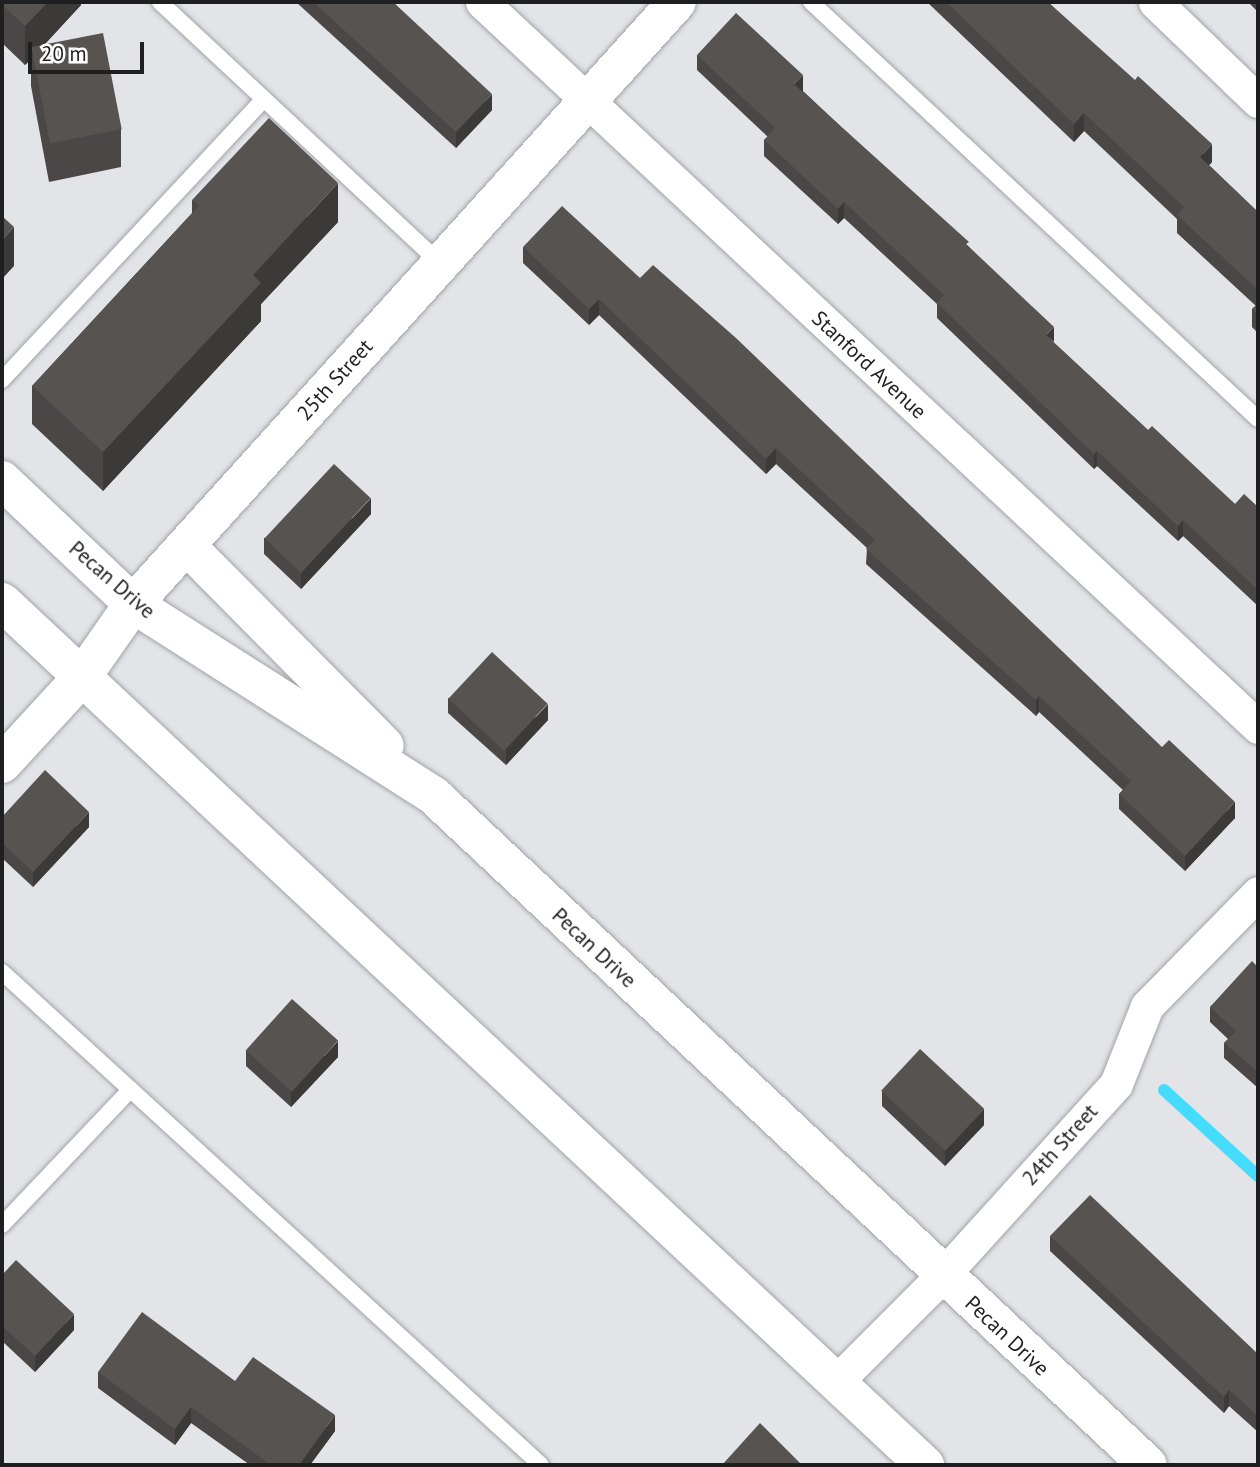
<!DOCTYPE html>
<html>
<head>
<meta charset="utf-8">
<style>
  body { margin:0 }
  #map { position:relative; width:1260px; height:1467px; overflow:hidden; background:#e3e4e8; font-family:"PT Sans",sans-serif }
  div>[style] { position:absolute }
  [style*='--x'] { left:calc(var(--x)*1px); top:calc(var(--y)*1px); width:calc(var(--w)*1px); rotate:calc(var(--a)*1deg) }
  .stream>* { height:12px; margin:-6px; padding:0 6px; transform-origin:6px; border-radius:6px; background:#45dcfb }
  .roads { filter:drop-shadow(0 0 2px #a2a3a7) drop-shadow(0 0 2px #a2a3a7) }
  .lane>* { height:16px; margin:-8px; padding:0 8px; transform-origin:8px; border-radius:8px; background:#fff }
  .street>* { height:33px; margin:-16.5px; padding:0 16.5px; transform-origin:16.5px; border-radius:16.5px; background:#fff }
  .secondary>* { height:38px; margin:-19px; padding:0 19px; transform-origin:19px; border-radius:19px; background:#fff }
  .wall>* { inset:0; background:#4a4746 }
  .shaded-wall>* { inset:0; background:#3c3a39 }
  .building>* { inset:0; background:#565351; transform-origin:0 0 }
  span { translate:-50% -50%; white-space:nowrap; text-align:center; line-height:1.15; -webkit-text-stroke:7px #fff; paint-order:stroke }
  .street-label { font-size:21px; color:#1f1f21 }
  .frame { position:absolute; inset:0; border:4px solid #1f1f21; pointer-events:none }
  .scale { position:absolute; left:28px; top:42px; width:116px; height:32px; box-sizing:border-box; border:4px solid #1f1f21; border-top:0; padding-left:9px; font-size:21px; line-height:24px; white-space:nowrap; color:#1f1f21; -webkit-text-stroke:5px #fff; paint-order:stroke }
</style>
</head>
<body>
<div id="map">
  <div class="stream">
    <div style="--x:1164;--y:1090;--w:127;--a:42.5"></div>
  </div>
  <div class="roads">
    <div class="lane">
      <div style="--x:160;--y:2;--w:383;--a:43"></div>
      <div style="--x:811;--y:2;--w:611;--a:43.01"></div>
      <div style="--x:2;--y:380;--w:384;--a:-47"></div>
      <div style="--x:2;--y:972;--w:730;--a:42.45"></div>
      <div style="--x:2;--y:1225;--w:187;--a:-46.5"></div>
    </div>
    <div class="street">
      <div style="--x:482;--y:2;--w:1062;--a:43.05"></div>
      <div style="--x:1155;--y:2;--w:143;--a:43.9"></div>
      <div style="--x:836;--y:1382;--w:150;--a:-45"></div>
      <div style="--x:942;--y:1276;--w:259;--a:-47.8"></div>
      <div style="--x:1116;--y:1084;--w:84;--a:-68.3"></div>
      <div style="--x:1147;--y:1006;--w:158;--a:-45.5"></div>
    </div>
    <div class="secondary">
      <div style="--x:2;--y:480;--w:180;--a:43.4"></div>
      <div style="--x:133;--y:604;--w:357;--a:32.5"></div>
      <div style="--x:434;--y:796;--w:978;--a:43.14"></div>
      <div style="--x:187;--y:546;--w:281;--a:45.3"></div>
      <div style="--x:2;--y:602;--w:1264;--a:43.08"></div>
      <div style="--x:2;--y:764;--w:118;--a:-47.4"></div>
      <div style="--x:82;--y:677;--w:89;--a:-55.1"></div>
      <div style="--x:133;--y:604;--w:811;--a:-47.9"></div>
    </div>
  </div>
  <div class="wall">
    <div style="clip-path:polygon(2px 2px,81px 2px,81px 5px,44px 45px,121px 129px,121px 167px,49px 182px,31px 86px,31px 59px,25px 65px,2px 43px)"></div>
    <div style="clip-path:polygon(296px 2px,393px 2px,492px 110px,456px 148px)"></div>
    <div style="clip-path:polygon(927px 2px,1048px 2px,1212px 162px,1209px 165px,1258px 212px,1258px 333px,1252px 327px,1252px 309px,1256px 306px,1177px 233px,1177px 219px,1084px 131px,1074px 142px)"></div>
    <div style="clip-path:polygon(1248px 2px,1258px 2px,1258px 12px)"></div>
    <div style="clip-path:polygon(697px 55px,803px 91px,969px 247px,1054px 343px,1148px 430px,1235px 504px,1258px 507px,1258px 606px,1183px 536px,1178px 541px,1097px 466px,1094px 469px,937px 318px,937px 304px,844px 218px,838px 224px,764px 156px,764px 140px,768px 137px,697px 70px)"></div>
    <div style="clip-path:polygon(192px 200px,338px 222px,261px 304px,261px 321px,103px 491px,32px 424px,32px 386px,192px 213px)"></div>
    <div style="clip-path:polygon(523px 247px,640px 278px,1235px 818px,1185px 871px,1119px 809px,1119px 794px,1123px 790px,1039px 712px,1036px 716px,866px 564px,867px 548px,776px 464px,766px 474px,599px 315px,589px 325px,523px 263px)"></div>
    <div style="clip-path:polygon(371px 514px,301px 589px,264px 554px,264px 538px)"></div>
    <div style="clip-path:polygon(448px 698px,548px 720px,506px 765px,448px 713px)"></div>
    <div style="clip-path:polygon(2px 817px,89px 827px,33px 887px,2px 858px)"></div>
    <div style="clip-path:polygon(1258px 967px,1258px 1088px,1224px 1058px,1224px 1043px,1228px 1039px,1210px 1022px,1210px 1007px)"></div>
    <div style="clip-path:polygon(246px 1050px,338px 1057px,291px 1107px,246px 1066px)"></div>
    <div style="clip-path:polygon(882px 1091px,984px 1125px,945px 1166px,882px 1106px)"></div>
    <div style="clip-path:polygon(1050px 1236px,1258px 1354px,1258px 1432px,1229px 1406px,1224px 1413px,1050px 1251px)"></div>
    <div style="clip-path:polygon(2px 1275px,74px 1330px,35px 1372px,2px 1341px)"></div>
    <div style="clip-path:polygon(98px 1372px,235px 1381px,335px 1431px,310px 1465px,250px 1465px,191px 1423px,175px 1445px,98px 1388px)"></div>
  </div>
  <div class="shaded-wall">
    <div style="clip-path:polygon(48px 2px,81px 2px,81px 5px,33px 57px,31px 47px,31px 59px,25px 65px,25px 26px)"></div>
    <div style="clip-path:polygon(803px 75px,803px 91px,794px 100px,794px 84px)"></div>
    <div style="clip-path:polygon(492px 94px,492px 110px,456px 148px,456px 132px)"></div>
    <div style="clip-path:polygon(1084px 113px,1084px 131px,1074px 142px,1074px 124px)"></div>
    <div style="clip-path:polygon(1212px 144px,1212px 162px,1200px 175px,1200px 157px)"></div>
    <div style="clip-path:polygon(338px 183px,338px 222px,261px 304px,261px 321px,103px 491px,103px 452px,253px 275px)"></div>
    <div style="clip-path:polygon(844px 202px,844px 218px,838px 224px,838px 209px)"></div>
    <div style="clip-path:polygon(14px 227px,14px 266px,2px 279px,2px 240px)"></div>
    <div style="clip-path:polygon(599px 299px,599px 315px,589px 325px,589px 309px)"></div>
    <div style="clip-path:polygon(1054px 327px,1054px 342px,1046px 335px)"></div>
    <div style="clip-path:polygon(776px 448px,776px 464px,766px 474px,766px 459px)"></div>
    <div style="clip-path:polygon(1097px 451px,1097px 466px,1094px 469px,1094px 454px)"></div>
    <div style="clip-path:polygon(371px 498px,371px 514px,301px 589px,301px 573px)"></div>
    <div style="clip-path:polygon(1183px 520px,1183px 536px,1178px 541px,1178px 526px)"></div>
    <div style="clip-path:polygon(1039px 696px,1039px 712px,1036px 716px,1036px 700px)"></div>
    <div style="clip-path:polygon(548px 704px,548px 720px,506px 765px,506px 749px)"></div>
    <div style="clip-path:polygon(1235px 802px,1235px 818px,1185px 871px,1185px 856px)"></div>
    <div style="clip-path:polygon(89px 812px,89px 827px,33px 887px,33px 872px)"></div>
    <div style="clip-path:polygon(338px 1041px,338px 1057px,291px 1107px,291px 1092px)"></div>
    <div style="clip-path:polygon(984px 1109px,984px 1125px,945px 1166px,945px 1150px)"></div>
    <div style="clip-path:polygon(74px 1314px,74px 1330px,35px 1372px,35px 1356px)"></div>
    <div style="clip-path:polygon(1229px 1390px,1229px 1406px,1224px 1413px,1224px 1397px)"></div>
    <div style="clip-path:polygon(191px 1407px,191px 1423px,175px 1445px,175px 1429px)"></div>
    <div style="clip-path:polygon(335px 1415px,335px 1431px,310px 1465px,299px 1465px)"></div>
  </div>
  <div class="building">
    <div style="clip-path:polygon(2px 2px,48px 2px,25px 26px,2px 5px)"></div>
    <div style="clip-path:polygon(313px 2px,393px 2px,492px 94px,456px 132px)"></div>
    <div style="clip-path:polygon(946px 2px,1048px 2px,1135px 80px,1138px 76px,1212px 144px,1200px 157px,1258px 212px,1258px 290px,1177px 215px,1184px 207px,1084px 113px,1074px 124px)"></div>
    <div style="clip-path:polygon(736px 13px,803px 75px,794px 84px,969px 242px,966px 244px,1054px 327px,1046px 335px,1148px 430px,1152px 426px,1235px 504px,1244px 494px,1258px 507px,1258px 590px,1183px 520px,1178px 526px,1097px 451px,1094px 454px,937px 303px,944px 295px,844px 202px,838px 209px,764px 140px,775px 128px,697px 55px)"></div>
    <div style="left:103px;top:33px;width:98px;height:73px;rotate:79deg"></div>
    <div style="clip-path:polygon(269px 118px,338px 183px,253px 275px,261px 283px,103px 452px,32px 386px,199px 206px,192px 200px)"></div>
    <div style="clip-path:polygon(562px 206px,640px 278px,653px 265px,736px 338px,1162px 747px,1169px 740px,1235px 802px,1185px 856px,1119px 794px,1131px 781px,1039px 696px,1036px 700px,866px 549px,875px 540px,776px 448px,766px 459px,599px 299px,589px 309px,523px 247px)"></div>
    <div style="clip-path:polygon(2px 216px,14px 227px,2px 240px)"></div>
    <div style="clip-path:polygon(1258px 303px,1258px 315px,1252px 309px)"></div>
    <div style="left:334px;top:464px;width:50px;height:102px;rotate:43deg"></div>
    <div style="left:492px;top:652px;width:76px;height:64px;rotate:43deg"></div>
    <div style="clip-path:polygon(45px 770px,89px 812px,33px 872px,2px 843px,2px 817px)"></div>
    <div style="clip-path:polygon(1252px 961px,1258px 967px,1258px 1072px,1224px 1043px,1236px 1031px,1210px 1007px)"></div>
    <div style="left:292px;top:999px;width:62px;height:69px;rotate:42deg"></div>
    <div style="left:920px;top:1049px;width:88px;height:57px;rotate:43deg"></div>
    <div style="clip-path:polygon(1090px 1195px,1258px 1354px,1258px 1416px,1229px 1390px,1224px 1397px,1050px 1236px)"></div>
    <div style="clip-path:polygon(16px 1260px,74px 1314px,35px 1356px,2px 1326px,2px 1275px)"></div>
    <div style="clip-path:polygon(142px 1312px,235px 1381px,253px 1357px,335px 1415px,299px 1465px,271px 1465px,191px 1407px,175px 1429px,98px 1372px)"></div>
    <div style="clip-path:polygon(760px 1423px,802px 1465px,722px 1465px)"></div>
  </div>
  <div class="street-label">
    <span style="left:869px;top:365px;rotate:43deg">Stanford Avenue</span>
    <span style="left:335px;top:380px;rotate:-48deg">25th Street</span>
    <span style="left:112px;top:580px;rotate:41deg">Pecan Drive</span>
    <span style="left:594px;top:948px;rotate:43deg">Pecan Drive</span>
    <span style="left:1060px;top:1145px;rotate:-48deg">24th Street</span>
    <span style="left:1007px;top:1336px;rotate:43deg">Pecan Drive</span>
  </div>
  <div class="frame"></div>
  <div class="scale">20 m</div>
</div>
</body>
</html>
